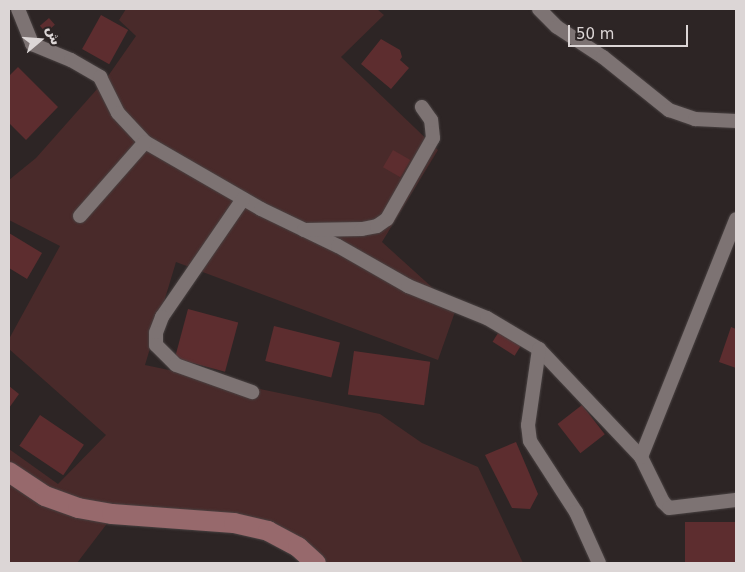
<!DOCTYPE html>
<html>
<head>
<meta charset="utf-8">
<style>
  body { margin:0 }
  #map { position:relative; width:745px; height:572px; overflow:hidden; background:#2d2525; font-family:"DejaVu Sans","Noto Sans Arabic",sans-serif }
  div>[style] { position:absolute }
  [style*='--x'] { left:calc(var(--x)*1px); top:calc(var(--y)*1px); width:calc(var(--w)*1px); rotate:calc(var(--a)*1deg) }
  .green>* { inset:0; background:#492a2a }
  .building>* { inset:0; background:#5d2d2f; transform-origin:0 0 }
  .roads { filter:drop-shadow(0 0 1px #494242) drop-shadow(0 0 1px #494242) }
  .street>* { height:14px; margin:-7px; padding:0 7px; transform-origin:7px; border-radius:7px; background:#7d7373 }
  .secondary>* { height:20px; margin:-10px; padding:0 10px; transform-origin:10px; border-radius:10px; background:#97696c }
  span { translate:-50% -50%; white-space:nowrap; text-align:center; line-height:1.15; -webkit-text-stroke:4px #2d2525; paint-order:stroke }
  .frame { position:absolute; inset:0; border:10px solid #dcd6d6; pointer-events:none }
  .north { position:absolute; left:15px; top:15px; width:50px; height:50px; -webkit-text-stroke:4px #2d2525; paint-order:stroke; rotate:72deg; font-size:14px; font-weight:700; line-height:20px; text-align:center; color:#dcd6d6 }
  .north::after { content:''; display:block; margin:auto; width:18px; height:22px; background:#dcd6d6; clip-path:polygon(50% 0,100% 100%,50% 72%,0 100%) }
  .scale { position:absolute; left:568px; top:25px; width:120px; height:22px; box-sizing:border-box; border:2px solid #dcd6d6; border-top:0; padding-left:6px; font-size:15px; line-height:18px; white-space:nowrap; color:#dcd6d6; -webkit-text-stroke:4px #2d2525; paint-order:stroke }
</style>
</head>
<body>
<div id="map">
  <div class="green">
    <div style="clip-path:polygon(126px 9px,377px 9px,384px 15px,341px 57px,438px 150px,382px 242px,456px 309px,438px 360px,176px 262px,145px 365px,380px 414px,422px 443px,478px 467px,523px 563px,320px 563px,249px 521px,112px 517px,77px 563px,9px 563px,9px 449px,58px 484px,106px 435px,9px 349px,9px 339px,60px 246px,9px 220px,9px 180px,36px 158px,106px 79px,136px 36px,119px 20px)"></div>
  </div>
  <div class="building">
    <div style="left:101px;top:15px;width:31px;height:39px;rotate:29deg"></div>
    <div style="left:49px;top:18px;width:9px;height:12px;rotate:49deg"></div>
    <div style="clip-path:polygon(381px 39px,400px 50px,402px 57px,400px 60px,409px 68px,391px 89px,361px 64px)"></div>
    <div style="clip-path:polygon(18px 67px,58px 107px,26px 140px,9px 123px,9px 76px)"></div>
    <div style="left:393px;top:150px;width:20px;height:20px;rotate:30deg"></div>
    <div style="clip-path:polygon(9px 233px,42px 253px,27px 279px,9px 268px)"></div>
    <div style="left:188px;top:309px;width:52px;height:51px;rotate:15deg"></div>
    <div style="left:274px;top:326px;width:68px;height:36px;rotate:14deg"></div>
    <div style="clip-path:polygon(731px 327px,736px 329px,736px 368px,719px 362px)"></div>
    <div style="left:500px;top:330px;width:26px;height:14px;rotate:32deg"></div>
    <div style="left:354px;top:351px;width:77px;height:44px;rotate:8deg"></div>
    <div style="clip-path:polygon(9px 386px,19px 394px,9px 408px)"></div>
    <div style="left:582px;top:405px;width:37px;height:31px;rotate:52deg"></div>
    <div style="left:40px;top:415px;width:53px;height:37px;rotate:34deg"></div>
    <div style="clip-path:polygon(516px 442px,538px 494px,530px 509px,512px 508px,485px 455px)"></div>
    <div style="left:736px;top:522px;width:41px;height:51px;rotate:90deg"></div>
  </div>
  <div class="roads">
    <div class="street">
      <div style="--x:18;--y:9;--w:38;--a:68"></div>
      <div style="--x:32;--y:44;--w:42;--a:22.3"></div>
      <div style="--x:71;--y:60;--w:34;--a:30"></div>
      <div style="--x:100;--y:77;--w:40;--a:63.4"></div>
      <div style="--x:118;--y:113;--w:40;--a:47"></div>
      <div style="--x:145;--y:142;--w:134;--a:30"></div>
      <div style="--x:261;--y:209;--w:85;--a:25.7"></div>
      <div style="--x:338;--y:246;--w:81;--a:29.7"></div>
      <div style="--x:408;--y:286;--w:85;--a:22.1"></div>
      <div style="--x:487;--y:318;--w:61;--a:30.8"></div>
      <div style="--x:539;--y:349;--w:149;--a:46.6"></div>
      <div style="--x:641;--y:457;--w:50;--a:63.9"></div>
      <div style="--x:663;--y:502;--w:8;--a:45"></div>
      <div style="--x:669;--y:508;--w:67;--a:-6.8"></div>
      <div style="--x:539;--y:9;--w:25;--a:45"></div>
      <div style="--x:557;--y:27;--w:55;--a:33.1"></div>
      <div style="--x:603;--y:57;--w:85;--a:38.8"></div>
      <div style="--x:669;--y:110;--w:28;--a:19"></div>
      <div style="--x:695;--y:119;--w:41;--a:2.8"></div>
      <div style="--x:243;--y:199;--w:143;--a:124.5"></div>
      <div style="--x:162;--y:317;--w:17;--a:111"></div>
      <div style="--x:156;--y:333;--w:12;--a:90"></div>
      <div style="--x:156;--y:345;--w:28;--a:45"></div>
      <div style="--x:176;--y:365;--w:81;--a:19.6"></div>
      <div style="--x:80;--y:216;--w:98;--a:-48.7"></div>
      <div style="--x:304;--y:230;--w:58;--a:-1"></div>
      <div style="--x:362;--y:229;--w:15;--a:-11"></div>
      <div style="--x:377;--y:226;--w:12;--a:-35"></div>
      <div style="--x:387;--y:219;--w:93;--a:-60.4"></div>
      <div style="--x:433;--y:138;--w:18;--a:-96"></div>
      <div style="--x:431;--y:120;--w:16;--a:-125"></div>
      <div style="--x:539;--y:349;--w:77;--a:98.2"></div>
      <div style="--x:528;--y:425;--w:16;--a:83"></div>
      <div style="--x:530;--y:441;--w:85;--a:57.1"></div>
      <div style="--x:576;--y:512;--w:56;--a:65.7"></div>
      <div style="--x:641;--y:457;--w:256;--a:-68.2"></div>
    </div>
    <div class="secondary">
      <div style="--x:9;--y:472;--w:43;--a:33.7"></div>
      <div style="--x:45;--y:496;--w:35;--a:20"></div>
      <div style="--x:78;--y:508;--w:35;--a:10"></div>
      <div style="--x:112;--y:514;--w:122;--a:4.2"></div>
      <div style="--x:234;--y:523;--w:35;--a:13"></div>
      <div style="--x:268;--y:531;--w:34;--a:28"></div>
      <div style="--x:298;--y:547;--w:24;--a:42"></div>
    </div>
  </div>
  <div class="frame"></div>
  <div class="north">ش</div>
  <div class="scale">50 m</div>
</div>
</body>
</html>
